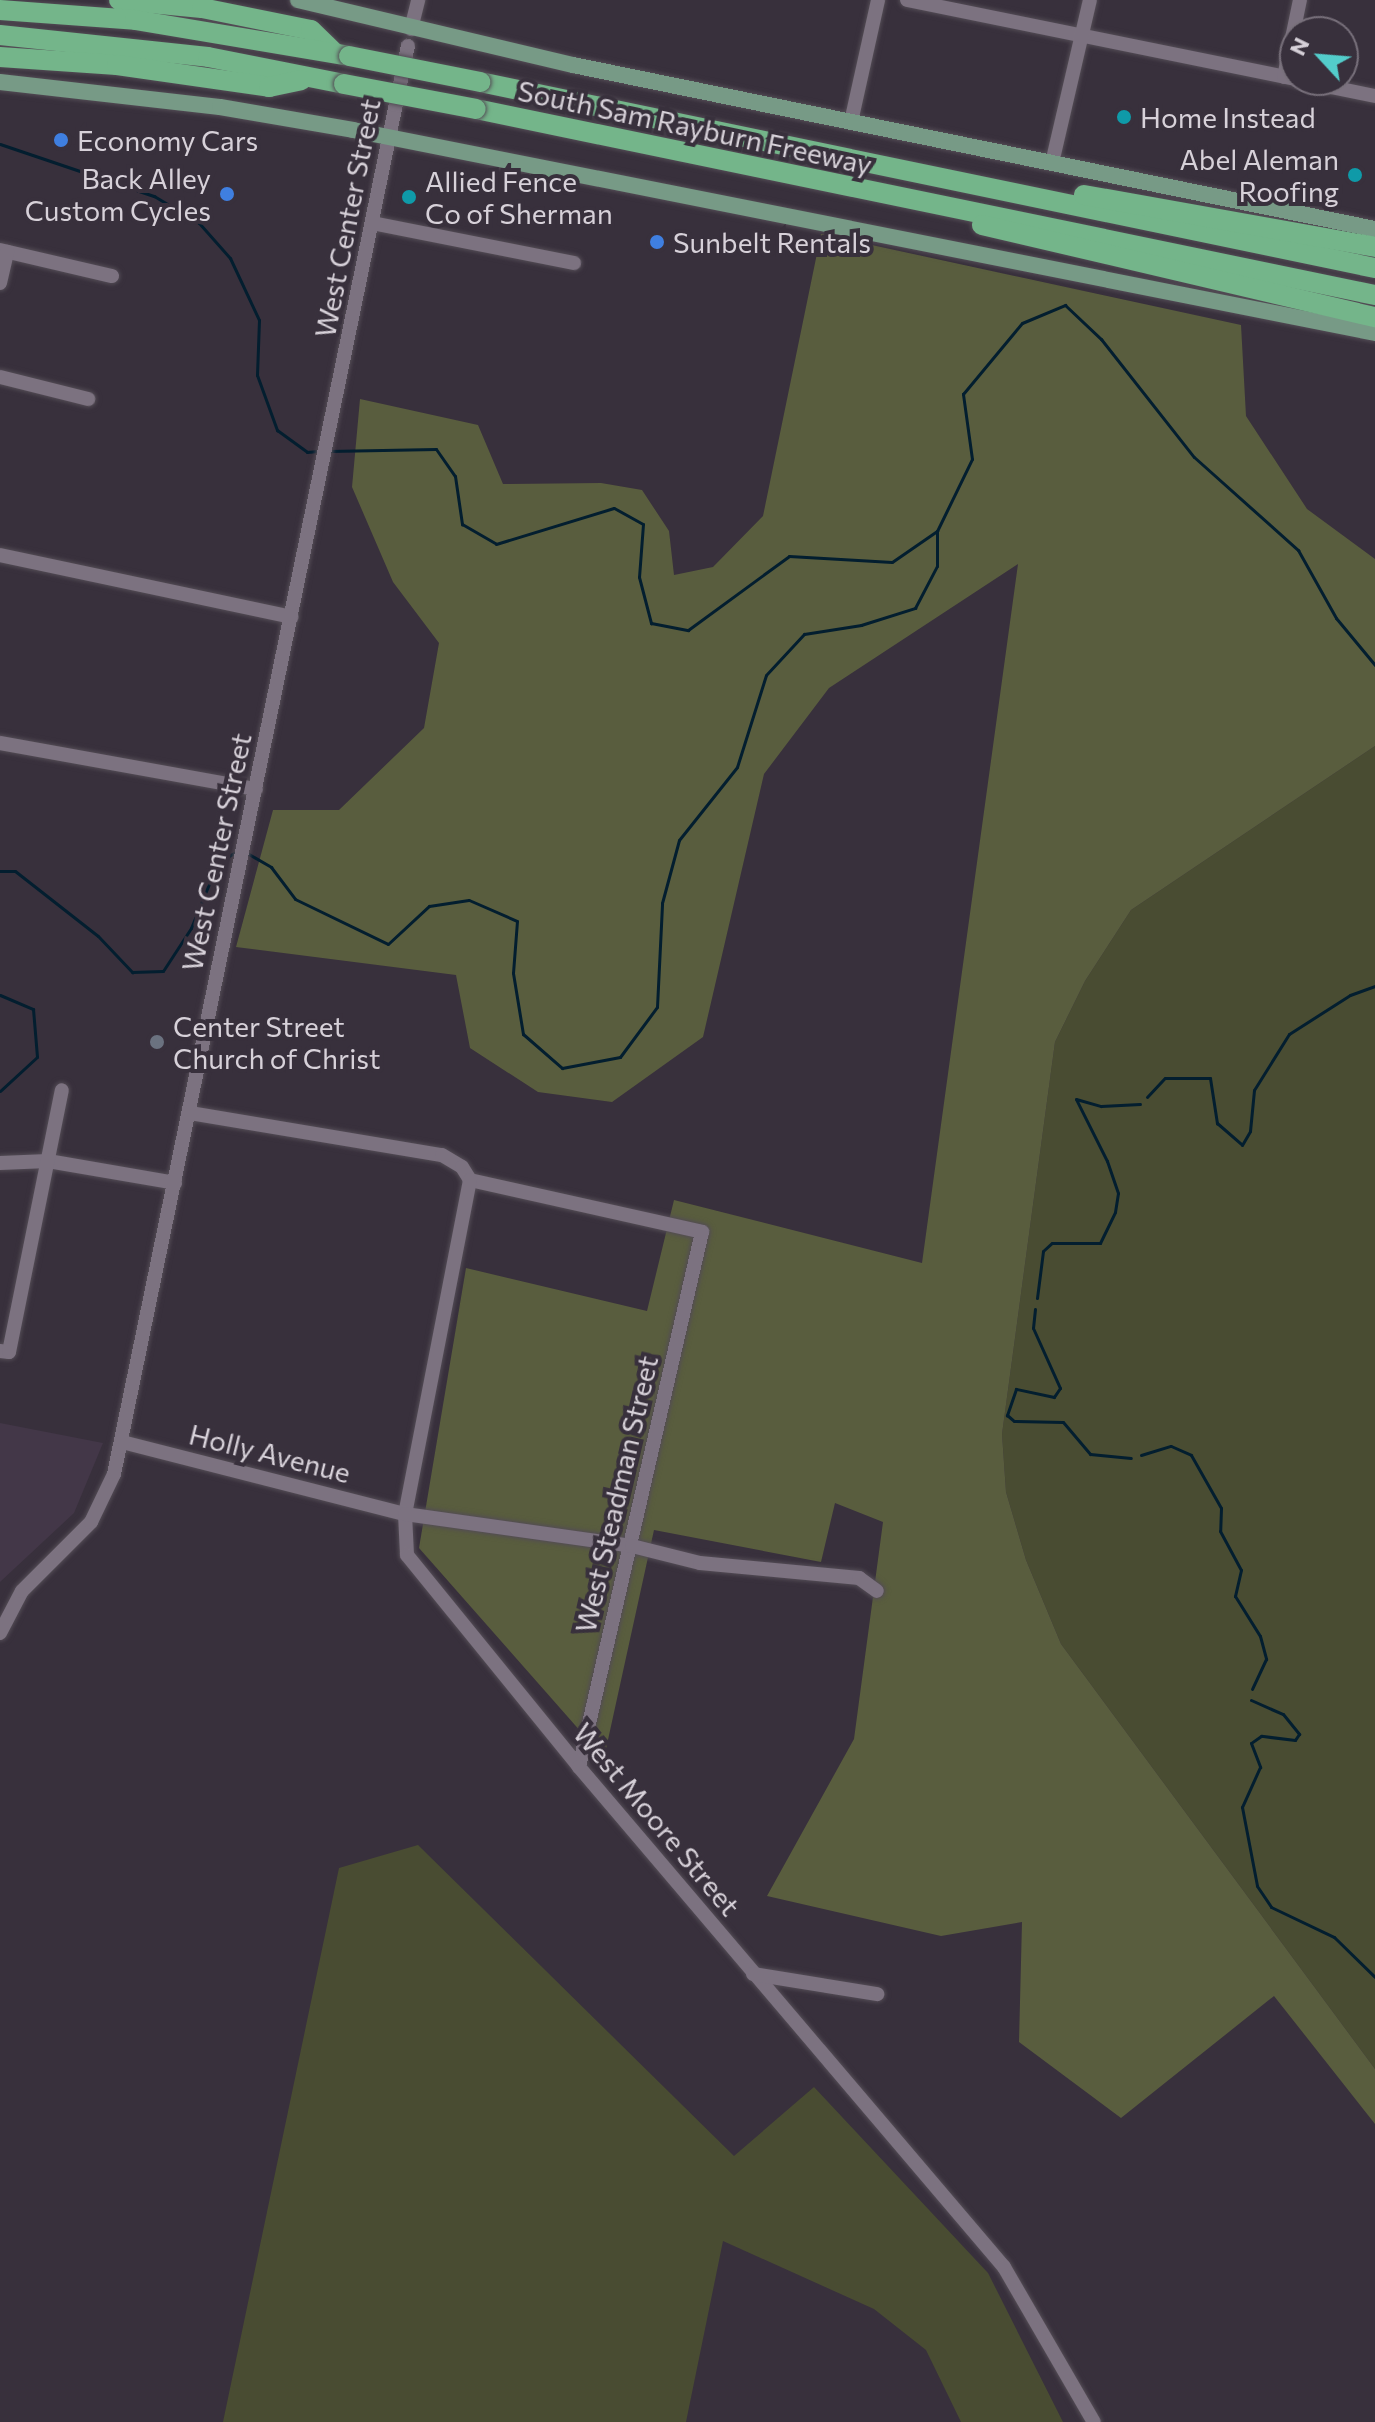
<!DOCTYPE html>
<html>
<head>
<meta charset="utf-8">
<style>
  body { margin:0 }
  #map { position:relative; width:1375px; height:2422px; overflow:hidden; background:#38303c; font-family:Commissioner,sans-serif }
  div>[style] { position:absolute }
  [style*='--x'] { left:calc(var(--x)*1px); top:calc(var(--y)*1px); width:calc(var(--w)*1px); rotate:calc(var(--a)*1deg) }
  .built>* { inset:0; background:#433748 }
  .green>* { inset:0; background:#494c32 }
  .forest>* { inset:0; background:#595d3e }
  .stream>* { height:3px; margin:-1.5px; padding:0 1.5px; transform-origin:1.5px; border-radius:1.5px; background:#031e2f }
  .roads { filter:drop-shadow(0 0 2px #534c55) drop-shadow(0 0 2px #534c55) }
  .minor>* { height:14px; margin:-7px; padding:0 7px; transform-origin:7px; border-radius:7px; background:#7c7280 }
  .major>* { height:16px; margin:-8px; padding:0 8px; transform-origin:8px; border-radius:8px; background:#779a86 }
  .highway>* { height:20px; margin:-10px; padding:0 10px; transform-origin:10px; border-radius:10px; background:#74b58a }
  .bridges { filter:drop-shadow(0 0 2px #534c55) drop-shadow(0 0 2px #534c55) }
  .highway-bridge>* { height:20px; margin:-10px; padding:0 10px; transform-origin:10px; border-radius:10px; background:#74b58a }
  .dots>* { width:22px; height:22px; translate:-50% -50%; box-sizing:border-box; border:4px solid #38303c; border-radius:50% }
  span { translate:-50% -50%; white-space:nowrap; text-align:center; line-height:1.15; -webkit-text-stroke:8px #38303c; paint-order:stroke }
  .poi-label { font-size:28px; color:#d7d1d9 }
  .left { translate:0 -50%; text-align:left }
  .right { translate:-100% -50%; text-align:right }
  .street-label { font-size:28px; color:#d7d1d9 }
  .north { position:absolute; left:1279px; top:16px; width:80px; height:80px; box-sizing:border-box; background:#38303c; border:2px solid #78707b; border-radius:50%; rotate:296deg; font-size:22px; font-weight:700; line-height:32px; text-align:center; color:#d7d1d9 }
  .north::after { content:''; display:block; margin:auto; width:28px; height:36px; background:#53cdcb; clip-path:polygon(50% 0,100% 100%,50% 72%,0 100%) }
</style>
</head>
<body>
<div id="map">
  <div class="built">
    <div style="clip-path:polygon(0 1423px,103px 1443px,74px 1513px,0 1582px)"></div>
  </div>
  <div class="green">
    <div style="clip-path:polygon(1375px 746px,1375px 2069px,1061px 1644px,1026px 1560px,1006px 1492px,1002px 1434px,1055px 1042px,1085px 981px,1131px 910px)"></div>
    <div style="clip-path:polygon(418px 1845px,734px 2156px,814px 2087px,988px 2273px,1063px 2422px,961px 2422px,926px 2350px,874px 2309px,723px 2241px,686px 2422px,223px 2422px,339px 1868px)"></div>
  </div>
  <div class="forest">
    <div style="clip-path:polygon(821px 234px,1241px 325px,1246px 416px,1307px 509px,1375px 559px,1375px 746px,1131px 910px,1085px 981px,1055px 1042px,1002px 1434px,1006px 1492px,1026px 1560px,1061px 1644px,1375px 2069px,1375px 2124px,1274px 1996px,1121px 2118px,1019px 2042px,1022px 1922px,941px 1936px,767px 1896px,854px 1739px,883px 1522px,835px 1503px,821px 1562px,654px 1530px,604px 1758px,419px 1548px,466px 1268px,647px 1311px,674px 1200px,922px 1263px,1018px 564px,829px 688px,764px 774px,703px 1037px,612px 1102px,538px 1092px,470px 1048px,456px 975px,236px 947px,273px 810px,339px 810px,424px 728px,439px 643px,393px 582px,352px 487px,360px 399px,478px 425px,503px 484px,601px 483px,642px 490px,669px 531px,674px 575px,713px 567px,763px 516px)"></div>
  </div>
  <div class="stream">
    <div style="--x:0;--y:144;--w:163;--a:18.7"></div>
    <div style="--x:154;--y:196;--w:52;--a:31"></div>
    <div style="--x:199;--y:223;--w:47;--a:48.5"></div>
    <div style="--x:230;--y:258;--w:68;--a:64.9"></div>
    <div style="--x:259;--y:320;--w:55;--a:92.1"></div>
    <div style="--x:257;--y:375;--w:59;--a:70"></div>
    <div style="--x:277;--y:430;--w:37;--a:36"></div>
    <div style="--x:307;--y:452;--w:11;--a:-5"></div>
    <div style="--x:329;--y:451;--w:107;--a:-1.1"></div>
    <div style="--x:436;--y:449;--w:33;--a:55"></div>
    <div style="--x:455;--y:476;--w:49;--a:81.7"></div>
    <div style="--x:462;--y:524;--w:39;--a:30"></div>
    <div style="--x:496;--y:544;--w:123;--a:-17"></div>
    <div style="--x:614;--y:508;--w:33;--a:29"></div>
    <div style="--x:643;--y:524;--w:53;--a:94.3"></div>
    <div style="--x:639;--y:577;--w:48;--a:75.4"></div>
    <div style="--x:651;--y:623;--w:38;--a:11"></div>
    <div style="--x:688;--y:630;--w:125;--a:-36.2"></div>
    <div style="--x:789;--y:556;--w:103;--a:3.3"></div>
    <div style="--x:892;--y:562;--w:55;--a:-34.6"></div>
    <div style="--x:937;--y:531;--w:80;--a:-64.1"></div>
    <div style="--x:972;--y:459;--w:66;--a:-97.9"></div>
    <div style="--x:963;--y:394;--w:92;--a:-50.3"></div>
    <div style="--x:1022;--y:323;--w:47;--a:-22.7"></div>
    <div style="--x:1065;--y:305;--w:50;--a:43.4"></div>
    <div style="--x:1101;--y:339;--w:150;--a:51.8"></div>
    <div style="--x:1194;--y:457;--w:140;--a:41.8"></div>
    <div style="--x:1298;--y:550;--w:78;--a:60.8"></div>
    <div style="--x:1336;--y:618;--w:61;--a:50.3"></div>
    <div style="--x:247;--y:853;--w:28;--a:30"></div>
    <div style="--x:271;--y:867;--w:40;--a:53"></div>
    <div style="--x:295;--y:899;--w:103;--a:25.8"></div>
    <div style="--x:388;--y:944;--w:56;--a:-42.8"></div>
    <div style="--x:429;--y:906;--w:40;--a:-8.5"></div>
    <div style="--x:469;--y:900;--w:52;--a:23.6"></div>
    <div style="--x:517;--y:921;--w:52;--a:94.4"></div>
    <div style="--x:513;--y:973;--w:62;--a:80.7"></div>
    <div style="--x:523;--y:1034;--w:52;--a:41.1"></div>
    <div style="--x:562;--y:1068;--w:59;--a:-10.7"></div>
    <div style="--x:620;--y:1057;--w:62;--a:-53.5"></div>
    <div style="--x:657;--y:1007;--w:104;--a:-87.2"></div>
    <div style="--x:662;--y:903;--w:65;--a:-74.9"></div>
    <div style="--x:679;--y:840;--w:93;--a:-51.5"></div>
    <div style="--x:737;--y:767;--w:96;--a:-72.5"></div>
    <div style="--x:766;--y:675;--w:56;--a:-47.2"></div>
    <div style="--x:804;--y:634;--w:58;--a:-9"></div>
    <div style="--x:861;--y:625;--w:57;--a:-17.5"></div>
    <div style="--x:915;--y:608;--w:47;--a:-62.4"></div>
    <div style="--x:937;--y:566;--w:35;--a:-90"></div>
    <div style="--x:0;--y:871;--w:15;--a:0"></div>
    <div style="--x:15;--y:871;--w:105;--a:38.1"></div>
    <div style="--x:98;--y:936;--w:50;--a:46.6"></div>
    <div style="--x:132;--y:972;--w:31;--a:-2"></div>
    <div style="--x:163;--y:971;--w:51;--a:-56.9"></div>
    <div style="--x:191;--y:928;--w:71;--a:-67.8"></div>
    <div style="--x:218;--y:862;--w:21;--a:-29"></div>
    <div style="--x:0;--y:995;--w:36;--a:23"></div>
    <div style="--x:33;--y:1009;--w:48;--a:85.2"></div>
    <div style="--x:37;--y:1057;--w:50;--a:137.4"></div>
    <div style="--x:1147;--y:1097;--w:26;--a:-47"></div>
    <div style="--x:1165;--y:1078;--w:45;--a:0"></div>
    <div style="--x:1210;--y:1078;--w:46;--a:81.2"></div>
    <div style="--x:1217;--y:1123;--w:33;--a:41"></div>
    <div style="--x:1242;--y:1145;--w:16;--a:-60"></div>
    <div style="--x:1250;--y:1131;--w:41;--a:-84.4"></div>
    <div style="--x:1254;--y:1090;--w:66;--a:-58"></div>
    <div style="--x:1289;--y:1034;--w:72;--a:-32.6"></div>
    <div style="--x:1350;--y:995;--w:27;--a:-20"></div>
    <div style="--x:1037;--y:1298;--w:47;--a:-82.7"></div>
    <div style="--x:1043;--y:1251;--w:12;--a:-42"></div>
    <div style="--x:1052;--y:1243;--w:48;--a:0"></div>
    <div style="--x:1100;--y:1243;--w:34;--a:-64"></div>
    <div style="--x:1115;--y:1212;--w:19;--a:-81"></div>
    <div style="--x:1118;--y:1193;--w:34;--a:-109"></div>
    <div style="--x:1107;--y:1161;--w:69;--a:-116.6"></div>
    <div style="--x:1076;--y:1099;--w:26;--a:16"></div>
    <div style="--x:1101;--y:1106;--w:39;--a:-3"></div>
    <div style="--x:1035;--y:1309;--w:19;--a:96"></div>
    <div style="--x:1033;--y:1328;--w:66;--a:65.8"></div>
    <div style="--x:1060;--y:1388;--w:11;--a:124"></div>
    <div style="--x:1054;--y:1397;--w:39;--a:-168"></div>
    <div style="--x:1016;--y:1389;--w:28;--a:109"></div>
    <div style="--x:1007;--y:1415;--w:9;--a:41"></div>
    <div style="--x:1014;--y:1421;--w:49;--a:1.2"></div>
    <div style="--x:1063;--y:1422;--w:42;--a:49.8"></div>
    <div style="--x:1090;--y:1454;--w:41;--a:5.6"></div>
    <div style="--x:1141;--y:1455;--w:31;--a:-17"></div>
    <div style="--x:1171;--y:1446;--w:22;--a:24"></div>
    <div style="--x:1191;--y:1455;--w:61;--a:60.5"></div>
    <div style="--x:1221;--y:1508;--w:23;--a:92"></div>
    <div style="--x:1220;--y:1531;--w:44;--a:61.7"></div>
    <div style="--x:1241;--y:1570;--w:27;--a:103"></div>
    <div style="--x:1235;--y:1596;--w:47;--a:58"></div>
    <div style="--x:1260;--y:1636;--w:24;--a:75"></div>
    <div style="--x:1266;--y:1659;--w:33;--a:115"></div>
    <div style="--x:1251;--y:1700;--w:35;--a:24"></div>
    <div style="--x:1283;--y:1714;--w:26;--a:51"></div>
    <div style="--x:1299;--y:1734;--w:7;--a:124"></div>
    <div style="--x:1295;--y:1740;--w:34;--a:-173"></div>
    <div style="--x:1261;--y:1736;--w:12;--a:145"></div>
    <div style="--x:1251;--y:1743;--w:26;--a:69"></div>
    <div style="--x:1260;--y:1767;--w:44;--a:114.2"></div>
    <div style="--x:1242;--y:1807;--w:80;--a:79.2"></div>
    <div style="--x:1257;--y:1886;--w:25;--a:56"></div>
    <div style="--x:1271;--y:1907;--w:70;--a:25.5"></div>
    <div style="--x:1334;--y:1937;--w:57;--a:44.3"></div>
  </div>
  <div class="roads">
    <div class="minor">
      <div style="--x:907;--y:0;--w:396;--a:11.5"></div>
      <div style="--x:411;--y:29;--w:30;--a:-76"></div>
      <div style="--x:1284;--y:77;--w:79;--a:-78.3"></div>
      <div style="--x:1297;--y:80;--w:80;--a:11.6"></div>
      <div style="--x:851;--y:122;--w:125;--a:-77.5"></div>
      <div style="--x:1052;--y:163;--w:167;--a:-76.9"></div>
      <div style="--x:372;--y:223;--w:206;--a:11.2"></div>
      <div style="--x:0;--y:250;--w:115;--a:13.1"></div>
      <div style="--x:0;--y:283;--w:32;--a:-77"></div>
      <div style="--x:0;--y:377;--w:91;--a:14"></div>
      <div style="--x:0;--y:555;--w:298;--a:12"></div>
      <div style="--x:0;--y:743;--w:260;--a:10.2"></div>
      <div style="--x:190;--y:1113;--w:255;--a:9.5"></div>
      <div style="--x:442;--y:1155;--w:23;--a:31"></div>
      <div style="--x:462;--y:1167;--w:15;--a:58"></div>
      <div style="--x:470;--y:1180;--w:238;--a:12.6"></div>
      <div style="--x:702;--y:1232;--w:549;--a:102.95"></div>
      <div style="--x:0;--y:1163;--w:48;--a:-2.4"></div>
      <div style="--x:48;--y:1161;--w:129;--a:9.8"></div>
      <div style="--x:470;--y:1180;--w:340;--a:101"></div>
      <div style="--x:405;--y:1514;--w:41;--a:87.2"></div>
      <div style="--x:407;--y:1555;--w:273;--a:50.9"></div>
      <div style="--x:579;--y:1767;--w:656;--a:49.64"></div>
      <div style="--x:1004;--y:2267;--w:179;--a:59.9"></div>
      <div style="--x:0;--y:1351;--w:9;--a:6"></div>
      <div style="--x:9;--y:1352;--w:267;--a:-78.6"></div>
      <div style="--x:122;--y:1442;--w:292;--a:14.3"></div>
      <div style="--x:405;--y:1514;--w:229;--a:8"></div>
      <div style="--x:632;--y:1546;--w:70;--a:14"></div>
      <div style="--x:700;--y:1563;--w:160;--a:5.4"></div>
      <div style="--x:859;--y:1578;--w:22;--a:36"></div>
      <div style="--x:0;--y:1633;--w:47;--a:-62.4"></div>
      <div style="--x:22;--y:1591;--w:98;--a:-45"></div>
      <div style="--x:91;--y:1522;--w:53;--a:-64.4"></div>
      <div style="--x:114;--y:1474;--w:1458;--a:-78.37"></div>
      <div style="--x:753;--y:1974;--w:126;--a:9.2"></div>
    </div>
    <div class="major">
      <div style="--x:298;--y:0;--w:283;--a:13.3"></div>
      <div style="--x:573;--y:65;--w:819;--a:11.56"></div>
      <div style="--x:0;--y:82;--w:221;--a:6.5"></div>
      <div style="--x:220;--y:107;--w:135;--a:9.8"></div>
      <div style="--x:353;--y:130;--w:1042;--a:11.23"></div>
    </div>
    <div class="highway">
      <div style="--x:119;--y:0;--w:83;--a:5.5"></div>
      <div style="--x:202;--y:8;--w:111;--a:11.4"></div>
      <div style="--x:311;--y:30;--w:33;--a:44"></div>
      <div style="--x:0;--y:10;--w:135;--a:4.2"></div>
      <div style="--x:135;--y:20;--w:217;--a:9.5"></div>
      <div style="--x:0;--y:35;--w:209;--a:6"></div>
      <div style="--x:208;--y:57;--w:139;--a:11.2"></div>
      <div style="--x:0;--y:57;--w:117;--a:3.9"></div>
      <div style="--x:117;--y:65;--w:154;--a:8.2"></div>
      <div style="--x:269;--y:87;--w:33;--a:-12"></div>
      <div style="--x:480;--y:82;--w:914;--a:11.74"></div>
      <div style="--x:476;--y:109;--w:918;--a:11.69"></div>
      <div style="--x:1084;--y:195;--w:296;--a:10.1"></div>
      <div style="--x:982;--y:225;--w:404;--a:13.2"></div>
    </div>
  </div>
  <div class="bridges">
    <div class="highway-bridge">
      <div style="--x:349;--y:56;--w:134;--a:11.2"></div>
      <div style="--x:344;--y:84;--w:134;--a:10.7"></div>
    </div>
  </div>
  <div class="dots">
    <div style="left:1124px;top:117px;background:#0f9aa8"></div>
    <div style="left:61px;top:140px;background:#3f7fe0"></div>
    <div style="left:1355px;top:175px;background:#0f9aa8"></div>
    <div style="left:227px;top:194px;background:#3f7fe0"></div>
    <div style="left:409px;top:197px;background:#0f9aa8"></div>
    <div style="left:657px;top:242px;background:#3f7fe0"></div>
    <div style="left:157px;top:1042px;background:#6b7280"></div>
  </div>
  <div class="poi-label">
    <span class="left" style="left:1140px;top:117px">Home Instead</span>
    <span class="left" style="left:77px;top:140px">Economy Cars</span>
    <span class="right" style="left:1339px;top:175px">Abel Aleman<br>Roofing</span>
    <span class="right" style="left:211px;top:194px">Back Alley<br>Custom Cycles</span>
    <span class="left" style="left:425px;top:197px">Allied Fence<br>Co of Sherman</span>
    <span class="left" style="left:673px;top:242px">Sunbelt Rentals</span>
    <span class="left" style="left:173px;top:1042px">Center Street<br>Church of Christ</span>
  </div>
  <div class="street-label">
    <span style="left:695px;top:127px;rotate:12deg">South Sam Rayburn Freeway</span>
    <span style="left:347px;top:218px;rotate:-79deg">West Center Street</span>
    <span style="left:216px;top:852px;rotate:-78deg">West Center Street</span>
    <span style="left:270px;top:1453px;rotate:14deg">Holly Avenue</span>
    <span style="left:616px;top:1494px;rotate:-77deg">West Steadman Street</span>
    <span style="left:657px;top:1819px;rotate:50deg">West Moore Street</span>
  </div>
  <div class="north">N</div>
</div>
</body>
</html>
